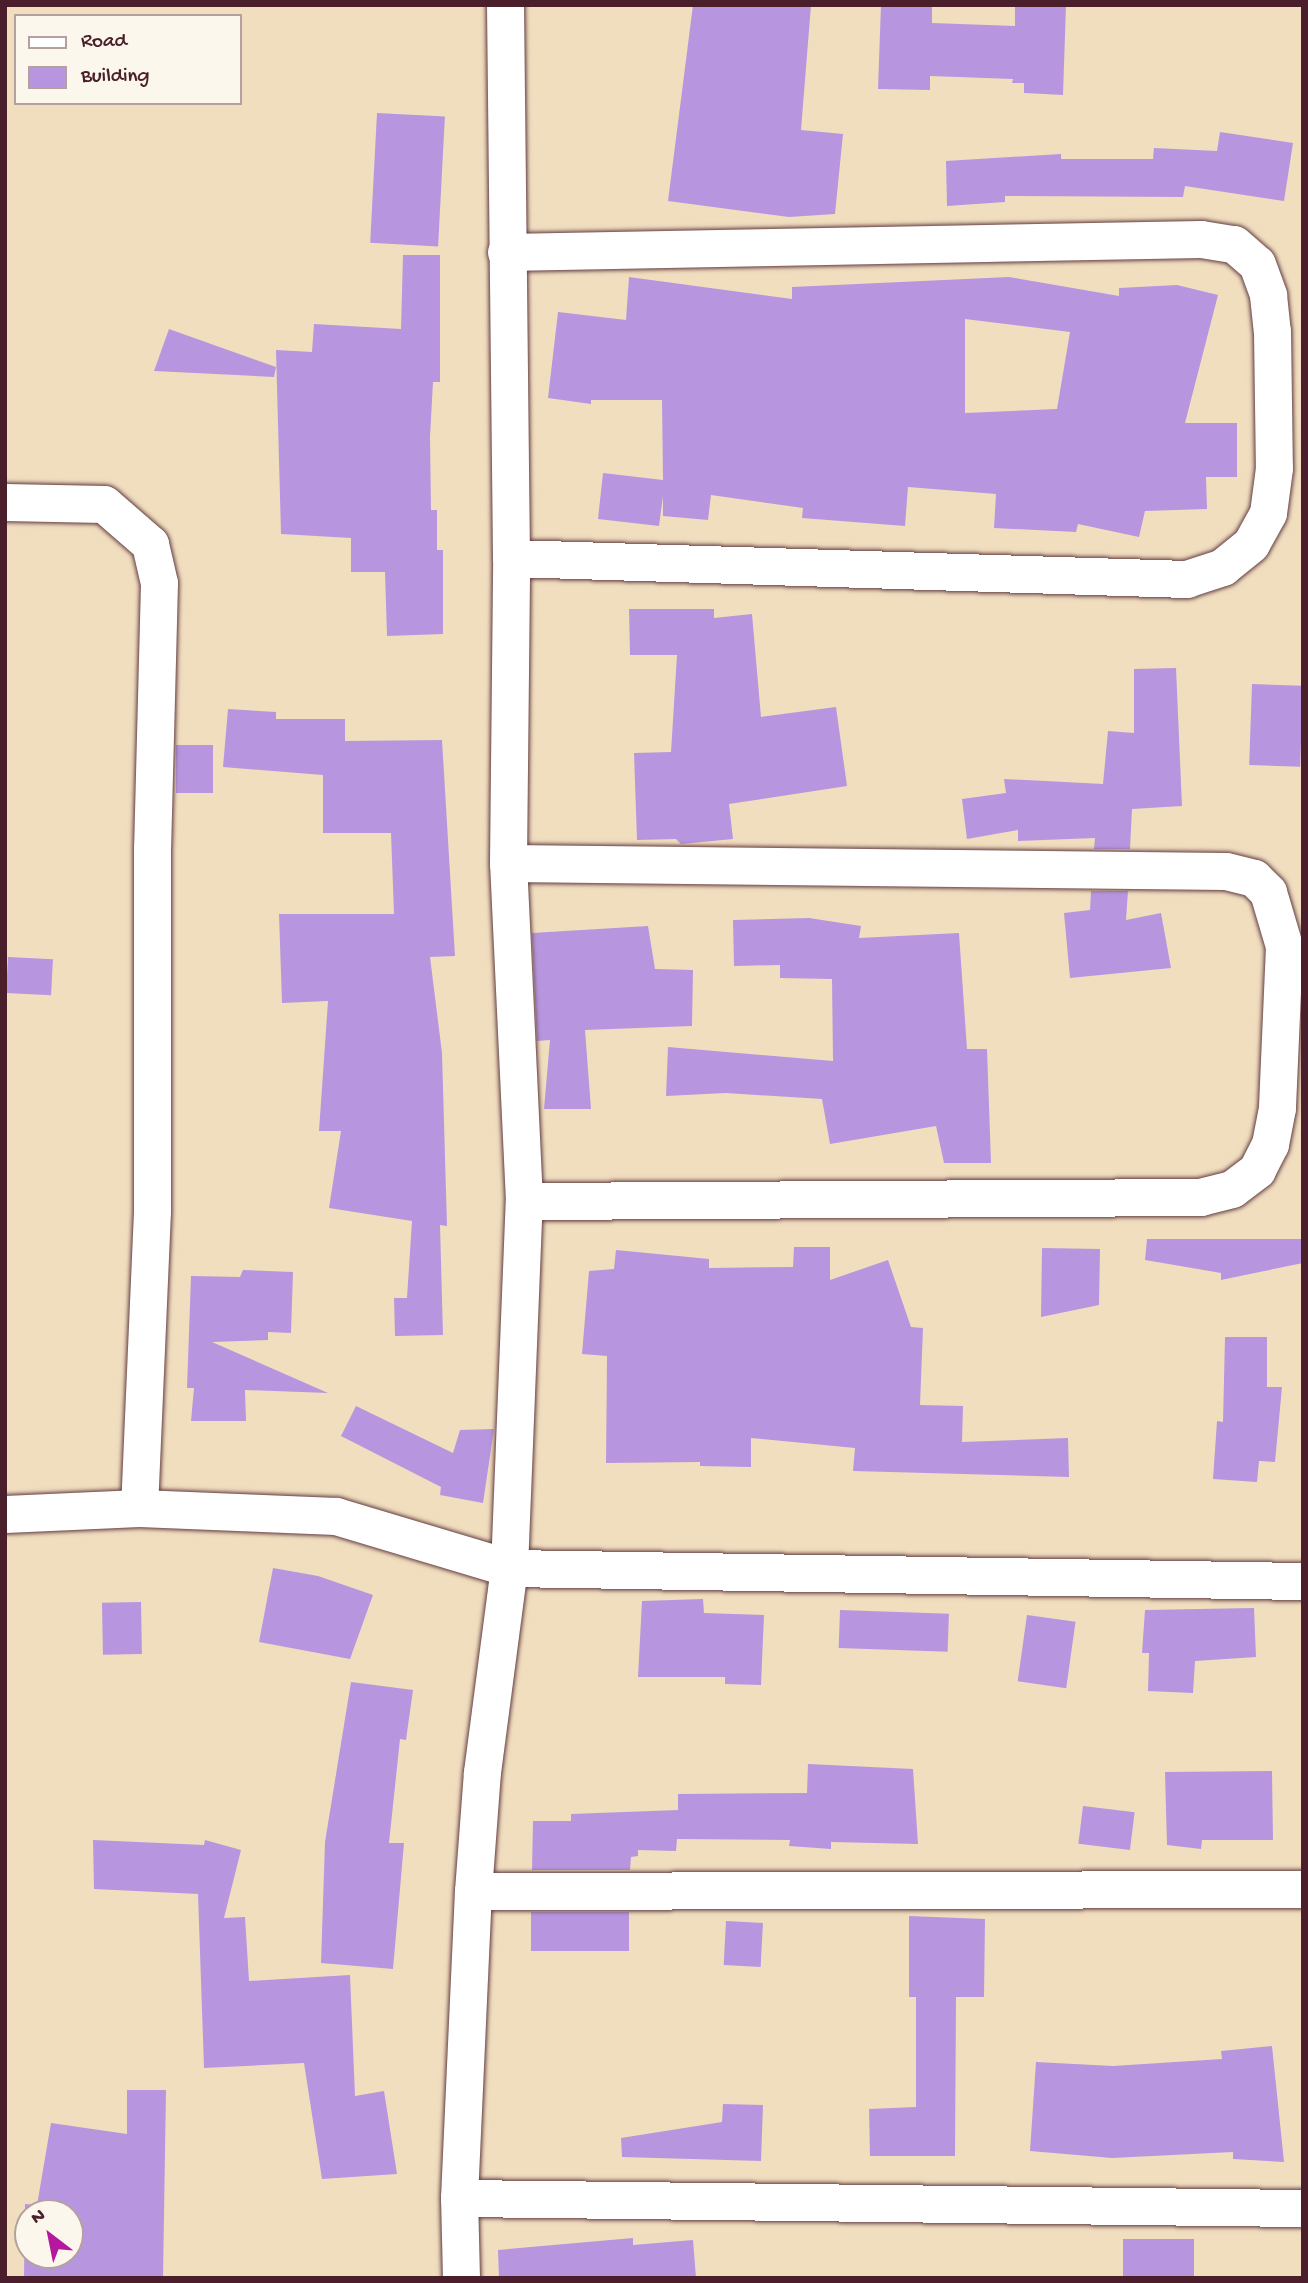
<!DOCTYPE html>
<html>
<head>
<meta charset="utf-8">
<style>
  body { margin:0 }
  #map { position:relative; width:1308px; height:2283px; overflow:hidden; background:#f1debf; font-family:"Gochi Hand",sans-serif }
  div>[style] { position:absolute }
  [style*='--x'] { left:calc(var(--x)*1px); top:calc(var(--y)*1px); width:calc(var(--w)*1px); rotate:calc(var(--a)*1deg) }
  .building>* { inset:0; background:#b796df; transform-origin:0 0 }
  .roads { filter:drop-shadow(0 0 2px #633c41) drop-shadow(0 0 2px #633c41) }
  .minor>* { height:37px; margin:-18.5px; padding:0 18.5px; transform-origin:18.5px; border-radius:18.5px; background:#fff }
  span { translate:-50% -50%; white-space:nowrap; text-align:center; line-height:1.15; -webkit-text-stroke:6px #fbf7ec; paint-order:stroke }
  .frame { position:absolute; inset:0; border:7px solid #4a1f2b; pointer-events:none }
  .legend { position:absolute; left:14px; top:14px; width:228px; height:91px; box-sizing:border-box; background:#fbf7ec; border:2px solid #b4a19f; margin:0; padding:9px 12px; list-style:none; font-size:21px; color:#4a1f2b }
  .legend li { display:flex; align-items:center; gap:14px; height:35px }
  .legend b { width:35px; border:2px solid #b4a19f }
  .north { position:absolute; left:14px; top:2199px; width:70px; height:70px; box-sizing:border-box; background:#fbf7ec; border:2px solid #b4a19f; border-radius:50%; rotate:328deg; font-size:19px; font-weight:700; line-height:28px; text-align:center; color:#4a1f2b }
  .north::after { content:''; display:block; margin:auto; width:24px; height:32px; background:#b5179e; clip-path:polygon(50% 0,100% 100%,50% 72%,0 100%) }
</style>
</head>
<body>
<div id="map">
  <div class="building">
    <div style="clip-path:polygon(693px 5px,811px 5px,801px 130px,843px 134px,835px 214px,789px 217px,668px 201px)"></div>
    <div style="clip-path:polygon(881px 5px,932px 5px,932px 23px,1015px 26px,1015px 5px,1066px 5px,1063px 95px,1024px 93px,1024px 83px,1012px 83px,1013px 79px,930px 76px,930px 90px,878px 89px)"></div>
    <div style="left:377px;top:113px;width:68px;height:130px;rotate:3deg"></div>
    <div style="clip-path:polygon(1220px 132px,1293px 143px,1284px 201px,1185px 186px,1183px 197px,1005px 196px,1005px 202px,947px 206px,946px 161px,1061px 154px,1061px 159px,1153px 159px,1154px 148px,1217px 151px)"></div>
    <div style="clip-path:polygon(403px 255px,440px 255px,440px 382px,433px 382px,430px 437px,431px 510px,437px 510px,437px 550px,443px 550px,443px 634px,387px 636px,385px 572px,351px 572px,351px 538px,281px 534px,276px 350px,312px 352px,314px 324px,401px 329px)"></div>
    <div style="clip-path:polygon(evenodd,629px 277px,792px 299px,792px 287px,1009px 277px,1119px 296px,1119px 288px,1177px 285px,1218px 295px,1185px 423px,1237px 423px,1237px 477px,1206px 477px,1207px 509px,1145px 511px,1139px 537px,1078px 524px,1076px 532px,994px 528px,996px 494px,908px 487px,905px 526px,802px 518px,803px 508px,711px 495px,708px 520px,663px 516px,663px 496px,659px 526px,598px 519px,603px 473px,663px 480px,662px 400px,591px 400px,591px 404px,548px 398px,558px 312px,626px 320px,629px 277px,965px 319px,1070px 332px,1057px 409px,965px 413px,965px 319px)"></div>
    <div style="clip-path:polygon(169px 329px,276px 367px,274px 377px,154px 371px)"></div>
    <div style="clip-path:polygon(629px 609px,714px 609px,714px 618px,752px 614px,761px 717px,836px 707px,847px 786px,729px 804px,733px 839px,681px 844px,676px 839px,637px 840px,634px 753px,671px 752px,677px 655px,630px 655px)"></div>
    <div style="clip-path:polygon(1176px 668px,1182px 806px,1132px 809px,1130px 849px,1094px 849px,1095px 838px,1018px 841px,1018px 830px,967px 839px,962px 799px,1006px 793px,1004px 779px,1103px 784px,1108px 731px,1134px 733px,1134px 669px)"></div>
    <div style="left:1252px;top:684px;width:51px;height:81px;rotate:2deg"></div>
    <div style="clip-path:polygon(228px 709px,276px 712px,276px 719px,345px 719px,345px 741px,442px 740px,455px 956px,430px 957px,442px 1053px,447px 1226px,440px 1225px,443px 1335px,395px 1336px,394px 1298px,407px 1298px,412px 1221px,329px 1208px,341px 1131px,319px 1131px,328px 1001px,282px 1003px,279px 914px,394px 914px,391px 833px,323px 833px,323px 775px,223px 767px)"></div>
    <div style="left:176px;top:745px;width:37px;height:48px"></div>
    <div style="clip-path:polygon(1091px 891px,1128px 891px,1126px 920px,1161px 913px,1171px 968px,1070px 978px,1064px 913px,1090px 910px)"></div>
    <div style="clip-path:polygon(809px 918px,861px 926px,859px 938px,959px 933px,967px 1049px,987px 1049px,991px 1163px,944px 1163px,936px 1126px,830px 1144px,822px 1099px,726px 1093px,666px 1096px,668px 1047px,833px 1061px,832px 979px,780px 978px,780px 965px,734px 966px,733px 920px)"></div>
    <div style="clip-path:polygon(648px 926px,655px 969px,693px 970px,692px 1026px,585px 1030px,591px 1109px,544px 1109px,550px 1040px,537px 1041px,532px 933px)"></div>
    <div style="left:8px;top:957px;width:45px;height:36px;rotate:3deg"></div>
    <div style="clip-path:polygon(1147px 1239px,1303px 1239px,1303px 1263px,1221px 1280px,1221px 1273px,1145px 1260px)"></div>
    <div style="clip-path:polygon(794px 1247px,830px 1247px,830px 1280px,888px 1260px,911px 1327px,923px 1328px,920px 1405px,963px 1406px,962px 1442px,1068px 1438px,1069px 1477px,853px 1471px,855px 1448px,751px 1438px,751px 1467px,700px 1466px,700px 1462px,606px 1463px,607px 1356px,582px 1354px,589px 1271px,614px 1269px,616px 1250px,709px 1259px,709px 1268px,793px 1267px)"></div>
    <div style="clip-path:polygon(1042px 1248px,1100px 1249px,1099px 1305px,1041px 1317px)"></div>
    <div style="clip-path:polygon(243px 1270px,293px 1272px,291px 1333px,268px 1332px,268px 1340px,212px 1342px,328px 1393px,245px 1390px,246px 1421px,191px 1421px,194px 1388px,187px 1388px,191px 1276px,240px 1277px)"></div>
    <div style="clip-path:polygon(1225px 1337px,1267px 1337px,1267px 1387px,1282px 1387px,1275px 1462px,1259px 1461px,1257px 1482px,1213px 1479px,1217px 1421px,1223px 1422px)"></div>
    <div style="clip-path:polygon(356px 1406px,453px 1453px,460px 1430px,494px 1429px,483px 1503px,440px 1495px,441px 1487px,341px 1436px)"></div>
    <div style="clip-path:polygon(273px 1568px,318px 1576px,373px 1595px,350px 1659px,259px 1642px)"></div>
    <div style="clip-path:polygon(703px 1599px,704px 1613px,764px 1615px,761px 1685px,725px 1684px,725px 1677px,638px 1677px,642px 1601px)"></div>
    <div style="left:141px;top:1602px;width:52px;height:39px;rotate:89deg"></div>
    <div style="clip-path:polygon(1254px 1608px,1256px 1657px,1195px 1661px,1193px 1693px,1148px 1691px,1149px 1653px,1142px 1653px,1145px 1610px)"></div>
    <div style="left:840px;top:1610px;width:109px;height:38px;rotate:2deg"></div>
    <div style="left:1027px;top:1615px;width:49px;height:67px;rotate:8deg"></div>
    <div style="clip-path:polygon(351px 1682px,413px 1690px,406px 1740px,400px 1739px,389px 1843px,404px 1843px,393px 1969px,321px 1963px,325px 1842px)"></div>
    <div style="clip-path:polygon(808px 1764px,913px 1769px,918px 1844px,831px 1842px,831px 1849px,789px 1846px,790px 1840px,677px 1839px,676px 1851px,638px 1850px,638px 1856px,631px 1857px,630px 1870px,532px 1870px,533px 1821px,571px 1821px,571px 1814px,678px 1810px,678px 1794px,807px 1793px)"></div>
    <div style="clip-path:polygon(1272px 1771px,1273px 1840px,1202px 1840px,1201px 1849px,1167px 1845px,1165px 1772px)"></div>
    <div style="left:1083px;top:1806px;width:52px;height:38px;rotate:7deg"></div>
    <div style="clip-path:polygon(93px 1840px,204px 1845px,205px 1840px,241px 1850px,224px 1918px,245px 1917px,249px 1981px,350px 1975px,355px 2096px,384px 2091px,397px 2174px,322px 2179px,304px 2063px,204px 2068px,198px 1894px,94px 1889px)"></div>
    <div style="left:531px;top:1912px;width:98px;height:39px"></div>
    <div style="clip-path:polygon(909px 1916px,985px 1919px,984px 1997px,956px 1997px,955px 2156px,870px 2156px,869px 2109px,916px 2107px,916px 1997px,909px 1997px)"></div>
    <div style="left:726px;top:1921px;width:37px;height:44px;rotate:3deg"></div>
    <div style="clip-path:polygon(1272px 2046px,1284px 2162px,1233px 2159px,1233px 2152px,1112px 2158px,1030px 2151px,1036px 2062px,1113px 2066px,1222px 2059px,1221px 2051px)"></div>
    <div style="clip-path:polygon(evenodd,127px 2090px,166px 2090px,163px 2278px,24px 2278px,25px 2204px,37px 2205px,51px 2123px,127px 2134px,127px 2090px,28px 2213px,70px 2213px,70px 2255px,28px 2255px,28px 2213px)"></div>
    <div style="clip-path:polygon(723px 2104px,763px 2105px,761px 2161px,622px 2157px,621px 2138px,722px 2122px)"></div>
    <div style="clip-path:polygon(633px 2238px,633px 2245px,693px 2240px,696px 2278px,499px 2278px,498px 2250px)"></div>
    <div style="left:1123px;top:2239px;width:71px;height:39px"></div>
  </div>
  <div class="roads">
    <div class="minor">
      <div style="--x:506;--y:252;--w:695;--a:-1.07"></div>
      <div style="--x:1201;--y:239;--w:33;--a:9"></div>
      <div style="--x:1234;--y:244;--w:30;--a:41"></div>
      <div style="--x:1257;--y:264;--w:33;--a:70"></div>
      <div style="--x:1268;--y:295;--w:36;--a:84"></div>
      <div style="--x:1272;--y:331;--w:137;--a:89.2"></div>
      <div style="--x:1274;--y:468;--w:45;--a:97.6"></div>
      <div style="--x:1268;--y:513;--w:35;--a:119"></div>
      <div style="--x:1251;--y:544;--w:36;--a:141"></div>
      <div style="--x:1223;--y:567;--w:38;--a:162"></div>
      <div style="--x:1187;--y:579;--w:676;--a:-178.22"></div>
      <div style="--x:5;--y:502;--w:99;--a:1.2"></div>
      <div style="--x:104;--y:504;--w:61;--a:41"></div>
      <div style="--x:150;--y:544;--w:40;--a:77"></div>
      <div style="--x:159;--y:583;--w:265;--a:91.5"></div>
      <div style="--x:152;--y:848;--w:363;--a:90"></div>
      <div style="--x:152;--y:1211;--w:297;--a:92.5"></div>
      <div style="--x:508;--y:863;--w:718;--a:0.64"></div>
      <div style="--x:1226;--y:871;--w:29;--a:14"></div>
      <div style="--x:1254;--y:878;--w:20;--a:45"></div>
      <div style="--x:1268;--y:892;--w:56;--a:73.5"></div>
      <div style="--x:1284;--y:946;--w:162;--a:92.5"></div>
      <div style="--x:1277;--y:1108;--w:37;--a:101"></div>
      <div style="--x:1270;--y:1144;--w:29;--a:117"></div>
      <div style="--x:1257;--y:1170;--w:31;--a:143"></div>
      <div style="--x:1232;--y:1189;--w:32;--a:166"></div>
      <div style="--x:1201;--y:1197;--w:677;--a:179.66"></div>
      <div style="--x:5;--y:1514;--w:134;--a:-2.6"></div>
      <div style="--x:139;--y:1508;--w:197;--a:2.3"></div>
      <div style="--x:336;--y:1516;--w:181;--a:16.7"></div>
      <div style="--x:509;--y:1568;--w:794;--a:0.94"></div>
      <div style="--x:473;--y:1891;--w:830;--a:-0.14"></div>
      <div style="--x:459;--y:2198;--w:844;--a:0.68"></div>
      <div style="--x:461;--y:2278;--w:80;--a:-91.4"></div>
      <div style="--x:459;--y:2198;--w:307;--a:-87.4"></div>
      <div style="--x:473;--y:1891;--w:119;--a:-85.7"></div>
      <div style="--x:482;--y:1772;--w:206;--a:-82.5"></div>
      <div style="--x:509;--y:1568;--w:367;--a:-87.7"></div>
      <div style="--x:524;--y:1201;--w:338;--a:-92.7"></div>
      <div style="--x:508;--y:863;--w:305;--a:-89.4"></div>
      <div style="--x:511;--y:558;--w:553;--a:-90.62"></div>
    </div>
  </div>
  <div class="frame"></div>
  <ul class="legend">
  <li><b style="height:9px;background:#fff"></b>Road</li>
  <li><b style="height:19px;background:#b796df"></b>Building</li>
  </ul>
  <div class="north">N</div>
</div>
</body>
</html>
